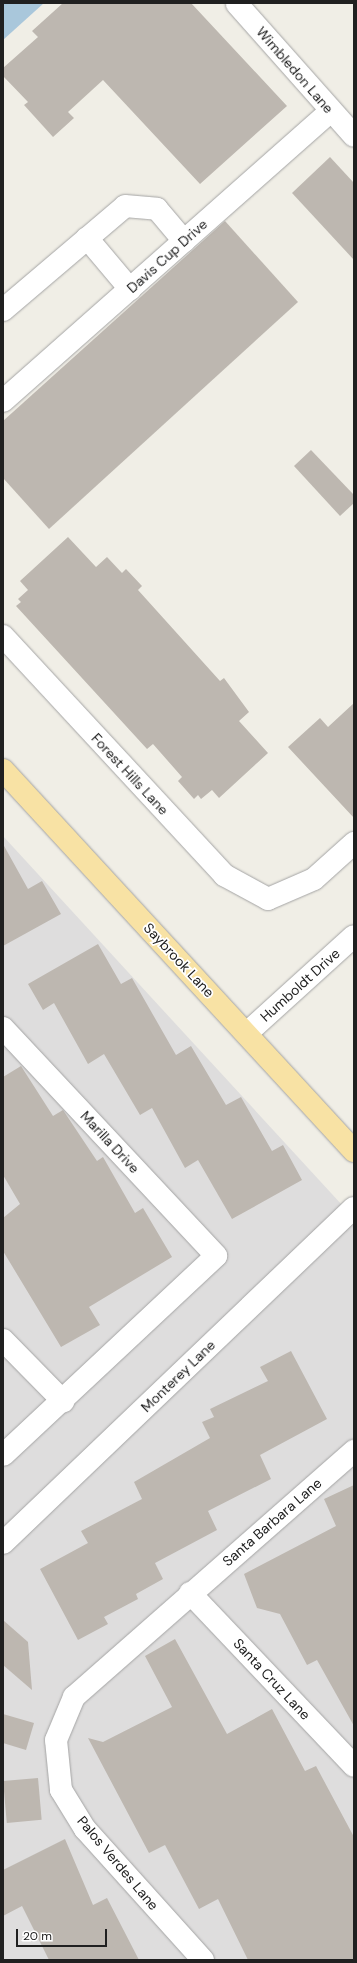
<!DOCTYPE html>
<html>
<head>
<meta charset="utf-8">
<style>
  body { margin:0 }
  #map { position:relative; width:357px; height:1963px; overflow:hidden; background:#f0eee6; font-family:"DM Sans",sans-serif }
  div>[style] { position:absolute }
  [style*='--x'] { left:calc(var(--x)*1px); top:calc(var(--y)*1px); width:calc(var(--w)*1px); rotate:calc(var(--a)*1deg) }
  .residential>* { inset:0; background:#dedddd }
  .water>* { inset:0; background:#a9c7db }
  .building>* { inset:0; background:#bdb7b0; transform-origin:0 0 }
  .roads { filter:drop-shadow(0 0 1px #a4a4a4) drop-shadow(0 0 1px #a4a4a4) }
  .minor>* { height:22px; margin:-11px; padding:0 11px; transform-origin:11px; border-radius:11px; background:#fff }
  .major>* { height:22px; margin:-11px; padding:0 11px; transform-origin:11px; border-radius:11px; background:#f8e2a4 }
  span { translate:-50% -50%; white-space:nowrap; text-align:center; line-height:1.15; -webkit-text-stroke:3.5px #fff; paint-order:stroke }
  .street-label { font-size:14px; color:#202020 }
  .frame { position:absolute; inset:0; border:4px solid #202020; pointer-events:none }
  .scale { position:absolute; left:16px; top:1929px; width:91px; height:18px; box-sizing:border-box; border:2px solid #202020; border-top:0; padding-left:5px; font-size:12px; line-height:14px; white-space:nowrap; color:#202020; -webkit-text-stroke:3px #fff; paint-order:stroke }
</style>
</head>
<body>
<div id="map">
  <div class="residential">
    <div style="clip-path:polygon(3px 836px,354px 1218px,354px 1960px,3px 1960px)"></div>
  </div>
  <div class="water">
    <div style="clip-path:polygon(3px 3px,44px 3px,3px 40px)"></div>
  </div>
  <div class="building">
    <div style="clip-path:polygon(63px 3px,191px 3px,287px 106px,200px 184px,103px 80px,68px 112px,74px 118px,53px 137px,24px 105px,28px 102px,3px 76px,3px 68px,38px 37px,32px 31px)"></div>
    <div style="clip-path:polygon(330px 157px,354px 183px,354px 260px,292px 193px)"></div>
    <div style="clip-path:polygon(225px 221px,298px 302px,49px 529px,3px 478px,3px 421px)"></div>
    <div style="clip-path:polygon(311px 450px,354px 495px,354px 503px,340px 516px,294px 466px)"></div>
    <div style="clip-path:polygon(68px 537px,96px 567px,107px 557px,122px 573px,126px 569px,142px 586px,138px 590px,220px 681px,224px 678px,249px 712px,239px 721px,268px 753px,219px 798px,212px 790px,201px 799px,198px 795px,194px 799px,178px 781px,182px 777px,153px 744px,147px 749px,16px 606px,21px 602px,18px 599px,28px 590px,20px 581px)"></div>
    <div style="clip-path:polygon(354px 703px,354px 818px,288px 747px,320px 718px,328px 727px)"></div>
    <div style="clip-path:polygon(3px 844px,28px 889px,42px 881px,61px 914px,3px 946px)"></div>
    <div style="clip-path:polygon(98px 944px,121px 984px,132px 978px,176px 1055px,191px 1046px,226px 1105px,241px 1097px,272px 1151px,283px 1145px,302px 1180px,232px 1219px,198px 1160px,185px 1168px,152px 1108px,140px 1115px,104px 1054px,88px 1064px,54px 1003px,43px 1010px,28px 984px)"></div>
    <div style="clip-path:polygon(21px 1066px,53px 1116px,63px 1110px,97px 1161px,103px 1157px,135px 1213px,143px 1208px,172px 1257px,89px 1307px,100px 1325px,61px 1347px,3px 1251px,3px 1218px,20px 1204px,3px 1175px,3px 1077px)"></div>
    <div style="clip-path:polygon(291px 1351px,327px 1419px,260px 1455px,271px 1479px,208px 1511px,217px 1530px,155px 1563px,163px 1579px,136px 1594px,138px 1599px,104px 1617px,108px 1624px,78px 1640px,40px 1569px,88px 1543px,81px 1531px,142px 1499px,134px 1482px,210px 1438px,202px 1422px,214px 1417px,210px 1409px,268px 1381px,260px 1367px)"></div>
    <div style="clip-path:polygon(354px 1485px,354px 1726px,317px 1660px,307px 1665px,280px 1614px,257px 1608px,244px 1574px,336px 1526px,324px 1499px)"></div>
    <div style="clip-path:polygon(3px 1620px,28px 1642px,32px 1690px,3px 1665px)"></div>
    <div style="clip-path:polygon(175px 1639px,227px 1734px,272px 1709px,305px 1771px,316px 1766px,354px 1837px,354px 1960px,248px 1960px,218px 1899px,199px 1909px,165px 1845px,149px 1853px,88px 1738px,103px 1742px,172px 1707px,145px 1656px)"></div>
    <div style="clip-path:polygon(3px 1714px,34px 1723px,26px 1750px,3px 1743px)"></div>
    <div style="left:38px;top:1778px;width:42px;height:35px;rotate:85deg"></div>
    <div style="clip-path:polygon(65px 1839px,93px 1905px,107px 1898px,139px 1960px,49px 1960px,22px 1906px,3px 1916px,3px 1870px)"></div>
  </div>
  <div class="roads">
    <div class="minor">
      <div style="--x:237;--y:4;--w:176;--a:48.4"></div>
      <div style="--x:87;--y:238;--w:67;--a:49.9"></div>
      <div style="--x:3;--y:310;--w:160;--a:-40.4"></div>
      <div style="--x:125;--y:206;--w:32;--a:5"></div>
      <div style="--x:157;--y:209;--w:42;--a:49.8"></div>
      <div style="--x:3;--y:401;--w:438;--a:-41.5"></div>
      <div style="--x:3;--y:636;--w:326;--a:47.2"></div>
      <div style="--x:224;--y:875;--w:50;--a:28.6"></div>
      <div style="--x:268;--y:899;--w:50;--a:-23.5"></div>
      <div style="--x:314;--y:879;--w:54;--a:-42"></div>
      <div style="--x:3;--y:1028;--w:312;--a:46.9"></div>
      <div style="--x:216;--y:1256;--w:291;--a:136.9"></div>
      <div style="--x:247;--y:1033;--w:144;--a:-42.2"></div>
      <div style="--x:3;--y:1340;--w:86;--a:45.5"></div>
      <div style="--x:3;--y:1543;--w:485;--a:-43.7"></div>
      <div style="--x:190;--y:1593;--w:238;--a:46.5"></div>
      <div style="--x:203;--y:1960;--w:176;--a:-132"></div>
      <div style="--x:85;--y:1829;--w:46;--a:-121.6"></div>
      <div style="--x:61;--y:1790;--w:50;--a:-95.7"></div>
      <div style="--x:56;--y:1740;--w:47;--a:-67.3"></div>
      <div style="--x:74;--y:1697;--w:373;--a:-41.3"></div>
    </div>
    <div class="major">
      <div style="--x:3;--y:770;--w:518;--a:47.35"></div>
    </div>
  </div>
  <div class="street-label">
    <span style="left:295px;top:70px;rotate:49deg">Wimbledon Lane</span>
    <span style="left:167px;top:256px;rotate:-42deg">Davis Cup Drive</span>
    <span style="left:130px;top:774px;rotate:47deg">Forest Hills Lane</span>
    <span style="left:179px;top:960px;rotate:47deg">Saybrook Lane</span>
    <span style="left:300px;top:985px;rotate:-42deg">Humboldt Drive</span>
    <span style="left:110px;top:1142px;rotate:47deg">Marilla Drive</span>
    <span style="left:178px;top:1376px;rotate:-44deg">Monterey Lane</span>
    <span style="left:272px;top:1522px;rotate:-41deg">Santa Barbara Lane</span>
    <span style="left:272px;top:1679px;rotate:47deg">Santa Cruz Lane</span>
    <span style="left:118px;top:1863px;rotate:50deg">Palos Verdes Lane</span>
  </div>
  <div class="frame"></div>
  <div class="scale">20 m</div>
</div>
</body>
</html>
